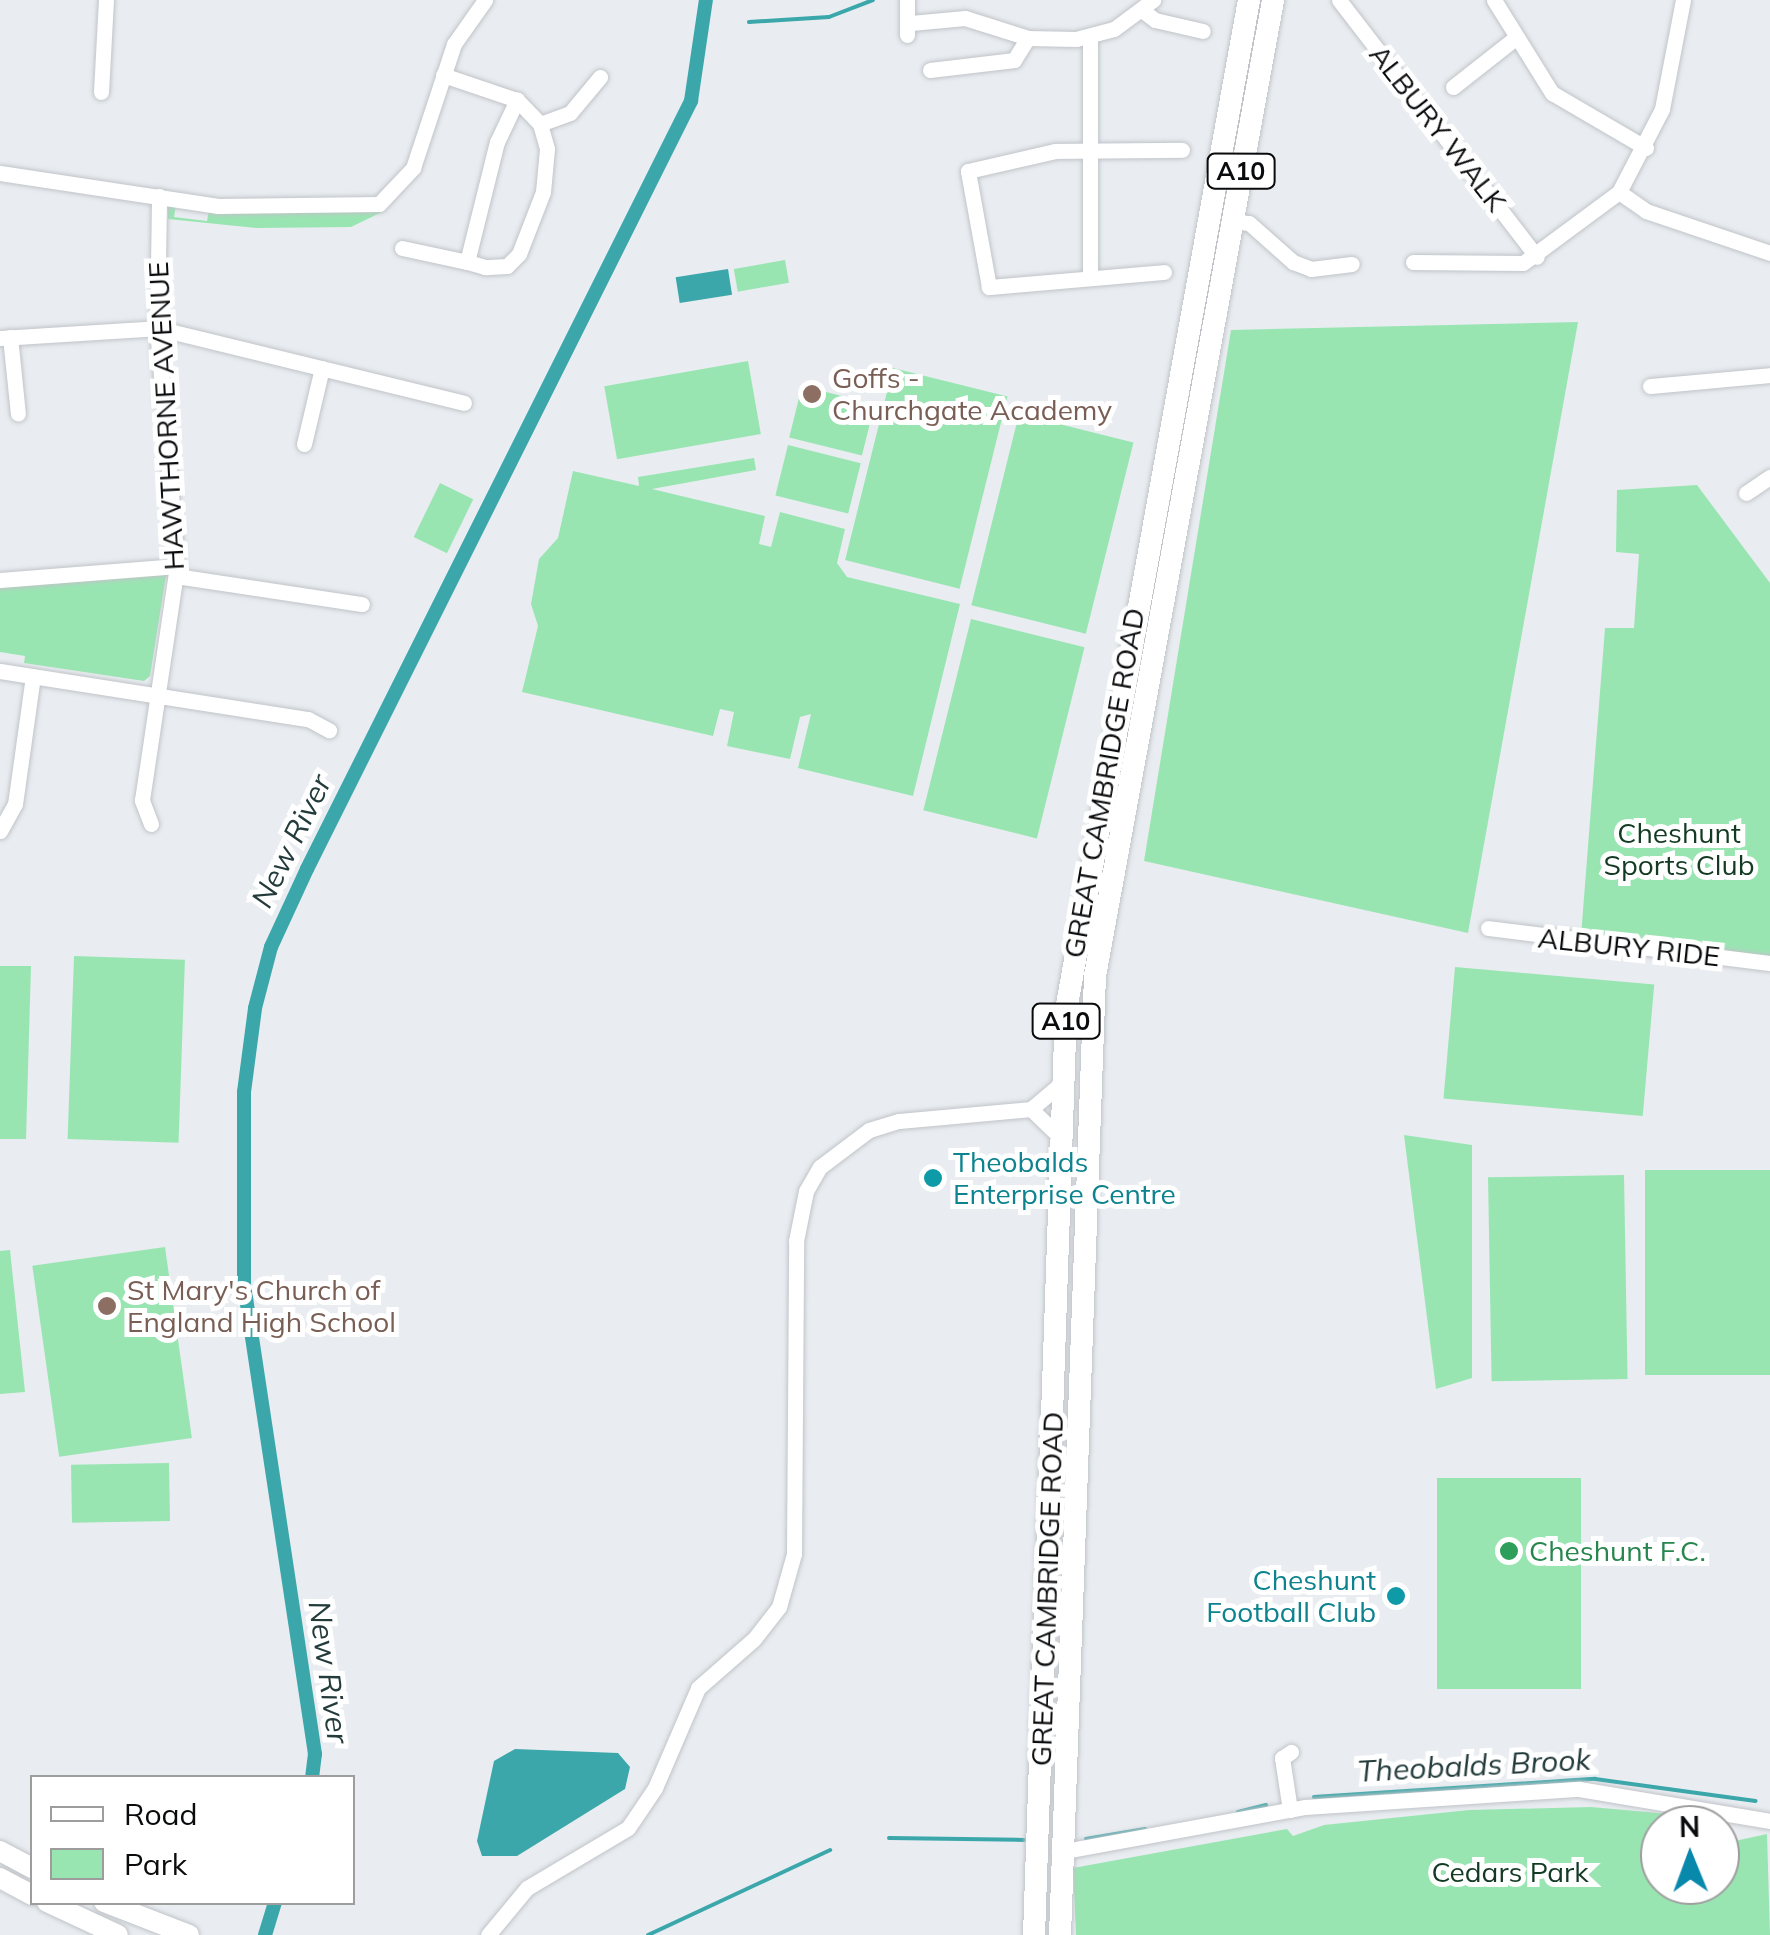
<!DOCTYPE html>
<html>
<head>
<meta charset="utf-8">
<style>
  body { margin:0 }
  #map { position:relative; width:1770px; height:1935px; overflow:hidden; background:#e9edf1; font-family:Mulish,sans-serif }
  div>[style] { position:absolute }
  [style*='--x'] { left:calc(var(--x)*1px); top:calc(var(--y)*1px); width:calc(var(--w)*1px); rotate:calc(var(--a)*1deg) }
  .green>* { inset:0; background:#99e5b2; transform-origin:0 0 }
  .water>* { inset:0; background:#3ba7aa; transform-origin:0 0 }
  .stream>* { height:4px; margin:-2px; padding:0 2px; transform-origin:2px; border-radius:2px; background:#3ba7aa }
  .canal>* { height:14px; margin:-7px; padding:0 7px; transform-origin:7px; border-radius:7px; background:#3ba7aa }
  .roads { filter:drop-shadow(0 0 2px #c0c4c8) drop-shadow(0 0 2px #c0c4c8) }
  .minor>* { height:15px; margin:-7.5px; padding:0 7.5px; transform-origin:7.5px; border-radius:7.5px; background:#fff }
  .major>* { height:20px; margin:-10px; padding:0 10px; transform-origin:10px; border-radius:10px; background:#fff }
  .highway>* { height:22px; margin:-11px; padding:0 11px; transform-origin:11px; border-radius:11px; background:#fff }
  .dots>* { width:28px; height:28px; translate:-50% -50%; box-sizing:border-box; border:5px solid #fff; border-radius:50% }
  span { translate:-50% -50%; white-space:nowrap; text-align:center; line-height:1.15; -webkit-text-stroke:10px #fff; paint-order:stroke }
  .shield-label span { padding:2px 8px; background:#fff; border:2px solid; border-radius:8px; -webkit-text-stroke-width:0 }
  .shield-label { font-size:25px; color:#0a0b0d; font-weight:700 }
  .street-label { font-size:28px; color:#0a0b0d }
  .education-label { font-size:28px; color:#785e54 }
  .left { translate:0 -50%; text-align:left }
  .park-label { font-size:28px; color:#133a23 }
  .culture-label { font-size:28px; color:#0d838f }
  .right { translate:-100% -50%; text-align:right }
  .leisure-label { font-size:28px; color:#27864d }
  .water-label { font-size:30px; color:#233b3b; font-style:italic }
  .legend { position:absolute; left:30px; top:1775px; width:325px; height:130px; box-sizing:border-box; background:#fff; border:2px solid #9d9d9e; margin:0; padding:12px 18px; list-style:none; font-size:30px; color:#0a0b0d }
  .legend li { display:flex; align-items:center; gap:20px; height:50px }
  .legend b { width:50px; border:2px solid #9d9d9e }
  .north { position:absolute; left:1640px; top:1805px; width:100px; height:100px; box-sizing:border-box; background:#fff; border:2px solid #9d9d9e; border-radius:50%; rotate:359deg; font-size:28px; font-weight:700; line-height:40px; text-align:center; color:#0a0b0d }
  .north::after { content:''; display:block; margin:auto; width:35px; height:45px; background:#0889ab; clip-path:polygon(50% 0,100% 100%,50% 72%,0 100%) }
</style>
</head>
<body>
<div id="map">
  <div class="green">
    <div style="clip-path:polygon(176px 205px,174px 217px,207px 221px,209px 210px,384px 211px,351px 227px,256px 228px,168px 219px,168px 206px)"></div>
    <div style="left:785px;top:260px;width:23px;height:52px;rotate:80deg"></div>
    <div style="clip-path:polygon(1578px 322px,1468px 933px,1144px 861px,1231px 330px)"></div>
    <div style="left:748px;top:361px;width:74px;height:146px;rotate:80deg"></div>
    <div style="left:893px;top:368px;width:118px;height:198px;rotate:14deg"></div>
    <div style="left:802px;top:386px;width:75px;height:53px;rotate:14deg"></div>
    <div style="left:1019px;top:414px;width:118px;height:197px;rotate:14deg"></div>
    <div style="left:788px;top:445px;width:75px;height:52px;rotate:14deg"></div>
    <div style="clip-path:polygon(754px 458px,756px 470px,652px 489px,765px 516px,759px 544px,771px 547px,780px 512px,845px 529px,837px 563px,847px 577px,960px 604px,913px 796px,798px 768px,811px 714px,800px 717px,790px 759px,727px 746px,734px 712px,720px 709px,713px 736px,522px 692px,538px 626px,531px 604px,539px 559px,558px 538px,573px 471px,639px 486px,638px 477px)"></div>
    <div style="left:440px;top:483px;width:37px;height:60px;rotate:26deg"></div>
    <div style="clip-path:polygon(1697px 485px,1770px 583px,1770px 956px,1581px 936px,1605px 628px,1634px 628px,1639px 554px,1616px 552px,1617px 490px)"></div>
    <div style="clip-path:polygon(167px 569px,150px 676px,144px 681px,24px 663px,25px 656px,0 652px,0 586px)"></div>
    <div style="left:971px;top:619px;width:117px;height:197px;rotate:14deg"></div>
    <div style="left:74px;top:956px;width:111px;height:183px;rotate:2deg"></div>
    <div style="clip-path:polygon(0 966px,31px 966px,26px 1139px,0 1139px)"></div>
    <div style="left:1455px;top:967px;width:200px;height:132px;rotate:5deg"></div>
    <div style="clip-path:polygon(1404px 1135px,1472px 1145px,1472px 1378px,1436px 1389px)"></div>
    <div style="left:1770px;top:1170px;width:205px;height:125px;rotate:90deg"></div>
    <div style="left:1624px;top:1175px;width:204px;height:136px;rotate:89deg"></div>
    <div style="left:165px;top:1247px;width:193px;height:134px;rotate:82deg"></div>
    <div style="clip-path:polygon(10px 1250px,25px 1392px,0 1394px,0 1251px)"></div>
    <div style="left:169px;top:1463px;width:58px;height:98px;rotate:89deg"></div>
    <div style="left:1581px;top:1478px;width:211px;height:144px;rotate:90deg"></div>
    <div style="clip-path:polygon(evenodd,1591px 1807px,1715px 1818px,1730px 1842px,1767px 1834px,1770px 1935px,1076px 1935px,1073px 1868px,1287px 1829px,1293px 1836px,1324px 1825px,1469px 1810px,1591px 1807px,1660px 1825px,1720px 1825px,1720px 1885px,1660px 1885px,1660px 1825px)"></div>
  </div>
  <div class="water">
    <div style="left:728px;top:269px;width:26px;height:53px;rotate:81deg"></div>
    <div style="clip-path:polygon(515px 1749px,618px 1753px,630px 1767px,625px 1789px,517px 1856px,482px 1856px,477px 1841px,494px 1761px)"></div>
  </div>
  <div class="stream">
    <div style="--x:749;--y:22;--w:80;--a:-3.6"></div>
    <div style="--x:829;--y:17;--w:47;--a:-21.1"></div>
    <div style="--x:1314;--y:1797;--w:282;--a:-3.7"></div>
    <div style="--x:1595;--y:1779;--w:162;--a:7.8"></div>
    <div style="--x:1238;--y:1812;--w:29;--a:-14"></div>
    <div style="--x:889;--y:1838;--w:135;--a:0.8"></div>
    <div style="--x:1086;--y:1839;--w:60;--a:-9.6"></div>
    <div style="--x:648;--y:1935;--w:201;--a:-25"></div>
  </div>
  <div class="canal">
    <div style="--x:312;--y:1778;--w:24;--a:-83"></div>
    <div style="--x:315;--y:1754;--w:473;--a:-98.6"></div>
    <div style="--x:244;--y:1286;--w:194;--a:-90"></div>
    <div style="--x:244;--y:1092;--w:85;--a:-82.5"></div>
    <div style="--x:255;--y:1008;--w:63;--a:-75.3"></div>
    <div style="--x:271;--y:947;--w:86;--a:-65.2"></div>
    <div style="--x:307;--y:869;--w:859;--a:-63.43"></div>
    <div style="--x:691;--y:101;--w:102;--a:-81.6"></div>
    <div style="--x:265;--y:1935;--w:34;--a:-73"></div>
  </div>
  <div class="roads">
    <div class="minor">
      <div style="--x:1339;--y:0;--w:324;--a:52.4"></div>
      <div style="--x:1494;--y:0;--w:110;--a:58.1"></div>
      <div style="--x:1552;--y:93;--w:109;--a:30.3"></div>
      <div style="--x:1143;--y:11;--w:15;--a:37"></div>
      <div style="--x:1155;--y:20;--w:49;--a:12.9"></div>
      <div style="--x:911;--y:23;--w:54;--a:-5.3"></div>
      <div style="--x:965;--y:18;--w:66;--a:17.6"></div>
      <div style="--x:1028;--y:38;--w:48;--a:1.2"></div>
      <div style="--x:1076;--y:39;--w:39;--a:-15"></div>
      <div style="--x:1114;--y:29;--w:49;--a:-36.6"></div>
      <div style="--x:907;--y:35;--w:35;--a:-90"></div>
      <div style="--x:930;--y:70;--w:85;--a:-6.8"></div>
      <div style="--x:1014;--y:60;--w:26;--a:-58"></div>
      <div style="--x:443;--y:75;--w:78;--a:18.7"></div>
      <div style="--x:517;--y:100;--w:33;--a:46"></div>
      <div style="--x:540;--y:124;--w:26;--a:74"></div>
      <div style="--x:547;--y:149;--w:43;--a:95.3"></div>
      <div style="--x:543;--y:192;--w:66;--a:111.2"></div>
      <div style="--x:519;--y:254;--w:17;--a:135"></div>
      <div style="--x:507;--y:266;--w:22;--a:177"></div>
      <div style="--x:485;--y:267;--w:19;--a:-164"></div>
      <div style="--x:467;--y:262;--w:124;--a:-76"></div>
      <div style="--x:497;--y:142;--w:47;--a:-64.5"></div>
      <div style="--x:1453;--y:87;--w:78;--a:-38.2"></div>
      <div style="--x:101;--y:92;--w:92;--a:-86.9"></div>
      <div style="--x:540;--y:124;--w:32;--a:-20"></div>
      <div style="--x:570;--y:113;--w:47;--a:-50.2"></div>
      <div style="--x:0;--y:173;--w:219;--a:8.6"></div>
      <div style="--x:217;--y:206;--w:162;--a:-0.7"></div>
      <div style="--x:379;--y:204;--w:50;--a:-46.6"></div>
      <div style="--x:413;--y:168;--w:131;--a:-71.7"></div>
      <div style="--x:454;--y:44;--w:54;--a:-54.8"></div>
      <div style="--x:1619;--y:192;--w:33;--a:35"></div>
      <div style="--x:1646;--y:211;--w:131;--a:18.7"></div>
      <div style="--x:1232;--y:221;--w:17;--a:7"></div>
      <div style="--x:1249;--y:223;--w:59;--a:41.6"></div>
      <div style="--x:1293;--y:262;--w:19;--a:21"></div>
      <div style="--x:1311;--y:269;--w:41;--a:-7"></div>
      <div style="--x:402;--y:248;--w:66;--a:12.2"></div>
      <div style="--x:1413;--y:262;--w:110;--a:0.5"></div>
      <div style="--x:1523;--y:263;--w:119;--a:-36.5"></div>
      <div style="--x:1619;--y:192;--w:93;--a:-62.6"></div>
      <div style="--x:1662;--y:109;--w:111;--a:-79.1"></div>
      <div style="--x:1164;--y:272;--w:176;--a:175.1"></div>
      <div style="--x:989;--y:287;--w:118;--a:-100.3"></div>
      <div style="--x:968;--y:171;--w:89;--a:-12.9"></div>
      <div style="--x:1055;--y:151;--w:127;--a:-0.5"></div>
      <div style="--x:1090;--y:278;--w:242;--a:-90"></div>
      <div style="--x:10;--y:337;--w:77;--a:84.1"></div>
      <div style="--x:0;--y:338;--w:157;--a:-3.6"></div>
      <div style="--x:157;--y:328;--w:316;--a:13.7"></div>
      <div style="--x:1650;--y:386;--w:121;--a:-5.2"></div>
      <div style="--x:304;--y:444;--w:78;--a:-76.7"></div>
      <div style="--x:1746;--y:493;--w:29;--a:-34"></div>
      <div style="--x:176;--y:576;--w:188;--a:8.6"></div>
      <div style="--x:0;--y:580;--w:178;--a:-4.5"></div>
      <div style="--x:0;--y:671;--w:312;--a:8.9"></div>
      <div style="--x:308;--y:719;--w:24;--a:28"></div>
      <div style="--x:151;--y:824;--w:26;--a:-111"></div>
      <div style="--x:142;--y:800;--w:237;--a:-81.5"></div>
      <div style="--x:177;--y:566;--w:239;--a:-94.8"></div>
      <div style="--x:157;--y:328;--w:132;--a:-89.1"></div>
      <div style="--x:0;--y:831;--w:31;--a:-61"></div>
      <div style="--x:15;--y:804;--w:129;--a:-82"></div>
      <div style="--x:1488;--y:928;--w:284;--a:7.1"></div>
      <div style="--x:1031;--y:1109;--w:46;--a:44.1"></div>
      <div style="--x:1290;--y:1810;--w:53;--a:-98.7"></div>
      <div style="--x:1282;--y:1758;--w:11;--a:-34"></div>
      <div style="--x:1059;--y:1852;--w:250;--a:-10.4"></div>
      <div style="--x:1305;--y:1807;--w:275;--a:-3.8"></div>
      <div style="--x:1579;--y:1789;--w:194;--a:9.5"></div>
      <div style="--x:488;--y:1935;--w:61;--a:-50.3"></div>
      <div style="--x:527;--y:1888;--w:117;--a:-30.7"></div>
      <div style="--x:628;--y:1828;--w:48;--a:-56"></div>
      <div style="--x:655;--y:1788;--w:109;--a:-66.7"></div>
      <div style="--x:698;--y:1688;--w:74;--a:-41.2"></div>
      <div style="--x:754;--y:1639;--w:41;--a:-52"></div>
      <div style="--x:779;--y:1607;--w:55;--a:-74.2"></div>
      <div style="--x:794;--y:1554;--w:313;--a:-89.6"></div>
      <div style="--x:796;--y:1241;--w:51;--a:-78.7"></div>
      <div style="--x:806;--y:1191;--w:28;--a:-60"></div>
      <div style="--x:820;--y:1167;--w:61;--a:-37.1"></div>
      <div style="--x:869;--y:1130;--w:31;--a:-17"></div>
      <div style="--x:899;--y:1121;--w:133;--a:-5.2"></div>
      <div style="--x:1031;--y:1109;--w:43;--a:-40.3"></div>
    </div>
    <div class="major">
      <div style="--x:0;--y:1851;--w:36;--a:28"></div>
      <div style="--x:0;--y:1878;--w:36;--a:28"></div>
      <div style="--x:47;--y:1902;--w:78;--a:24.9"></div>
      <div style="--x:104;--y:1902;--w:91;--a:21.2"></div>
    </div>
    <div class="highway">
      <div style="--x:1034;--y:1935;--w:926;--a:-88.02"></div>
      <div style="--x:1066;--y:1010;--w:1026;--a:-79.73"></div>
      <div style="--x:1060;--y:1935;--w:960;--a:-87.91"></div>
      <div style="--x:1095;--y:976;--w:992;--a:-79.66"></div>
    </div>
  </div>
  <div class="dots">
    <div style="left:812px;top:394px;background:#8d6e63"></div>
    <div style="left:933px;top:1178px;background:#0f9aa8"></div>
    <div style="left:107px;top:1306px;background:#8d6e63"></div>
    <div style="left:1509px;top:1551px;background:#2e9e5b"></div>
    <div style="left:1396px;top:1596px;background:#0f9aa8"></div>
  </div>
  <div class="shield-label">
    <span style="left:1241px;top:171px">A10</span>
    <span style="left:1066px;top:1021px">A10</span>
  </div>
  <div class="street-label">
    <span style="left:1438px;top:128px;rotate:52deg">ALBURY WALK</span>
    <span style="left:166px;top:416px;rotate:-93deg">HAWTHORNE AVENUE</span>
    <span style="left:1104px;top:783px;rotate:-80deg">GREAT CAMBRIDGE ROAD</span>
    <span style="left:1629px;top:947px;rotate:6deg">ALBURY RIDE</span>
    <span style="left:1047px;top:1589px;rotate:-88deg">GREAT CAMBRIDGE ROAD</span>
  </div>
  <div class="education-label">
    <span class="left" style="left:832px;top:394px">Goffs -<br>Churchgate Academy</span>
    <span class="left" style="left:127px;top:1306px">St Mary's Church of<br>England High School</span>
  </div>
  <div class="park-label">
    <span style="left:1679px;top:849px">Cheshunt<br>Sports Club</span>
    <span style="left:1510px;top:1872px">Cedars Park</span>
  </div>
  <div class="culture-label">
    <span class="left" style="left:953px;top:1178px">Theobalds<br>Enterprise Centre</span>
    <span class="right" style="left:1376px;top:1596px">Cheshunt<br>Football Club</span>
  </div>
  <div class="leisure-label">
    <span class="left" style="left:1529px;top:1551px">Cheshunt F.C.</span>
  </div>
  <div class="water-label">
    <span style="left:291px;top:841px;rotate:-64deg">New River</span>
    <span style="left:329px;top:1672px;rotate:82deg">New River</span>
    <span style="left:1474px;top:1765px;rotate:-3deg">Theobalds Brook</span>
  </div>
  <ul class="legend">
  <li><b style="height:12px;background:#fff"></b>Road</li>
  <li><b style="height:28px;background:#99e5b2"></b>Park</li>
  </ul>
  <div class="north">N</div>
</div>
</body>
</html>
